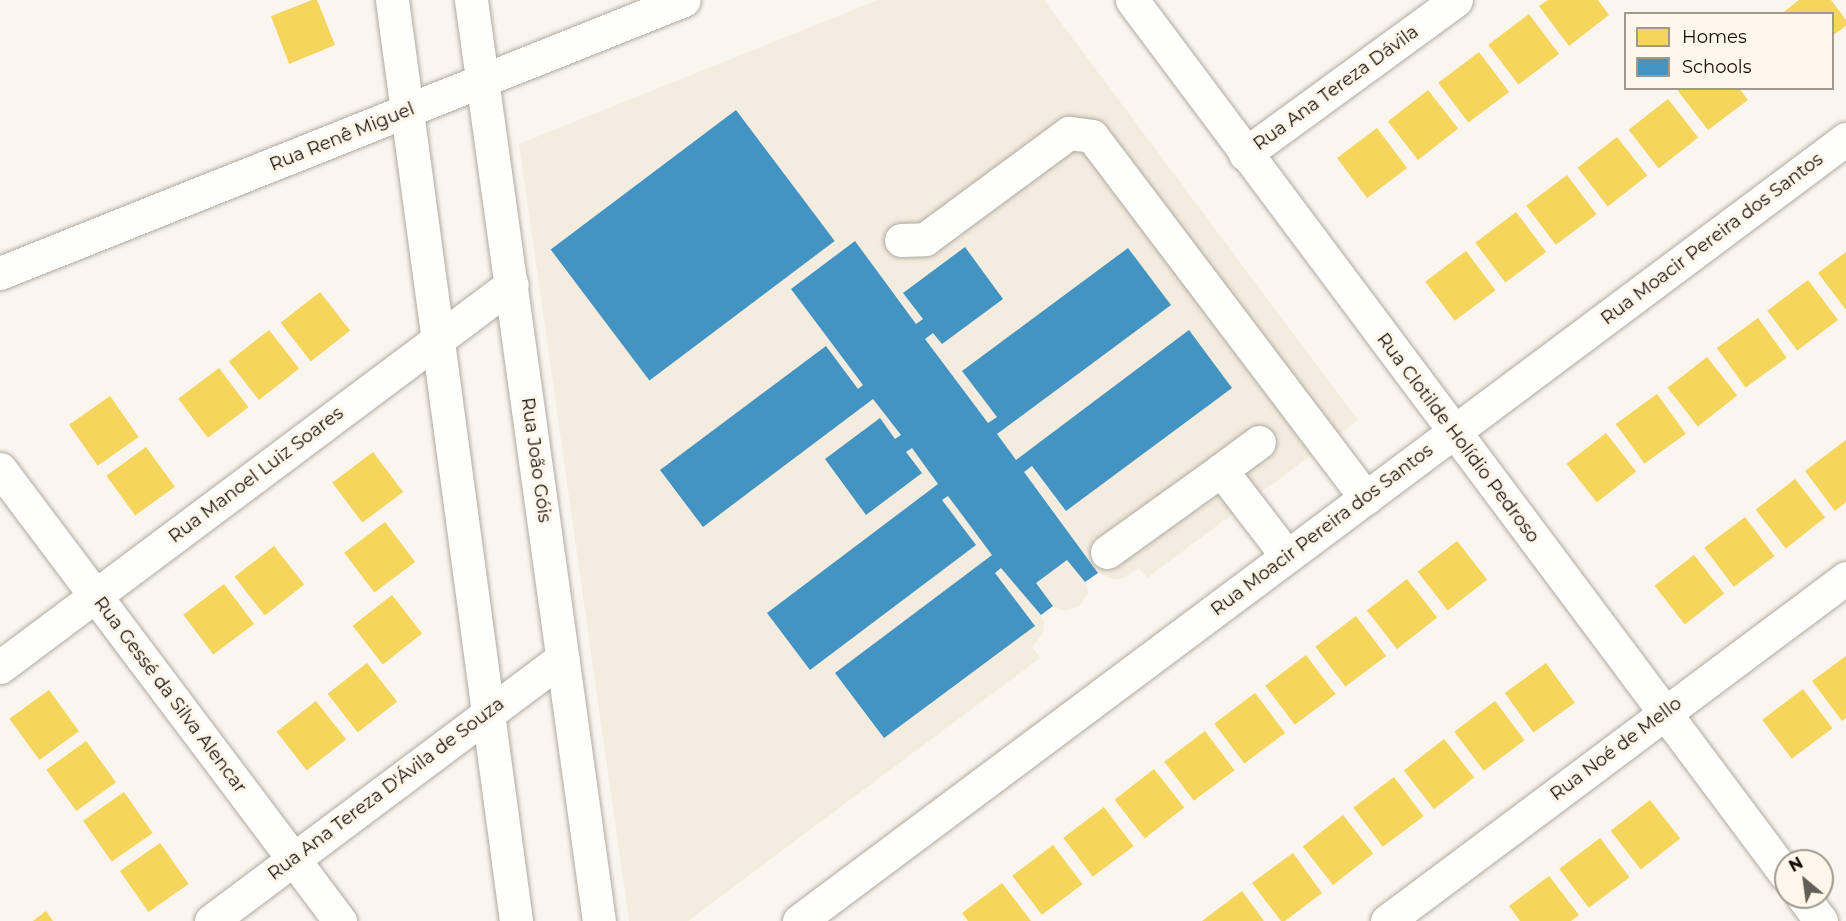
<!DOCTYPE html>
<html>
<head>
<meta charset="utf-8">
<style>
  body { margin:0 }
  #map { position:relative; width:1846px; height:921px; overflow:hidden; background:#faf6ef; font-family:Montserrat,sans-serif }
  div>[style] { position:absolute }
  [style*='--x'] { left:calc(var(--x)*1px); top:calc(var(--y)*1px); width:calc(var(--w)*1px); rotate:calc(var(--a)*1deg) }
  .education>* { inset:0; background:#f4ecde }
  .homes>* { inset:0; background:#f6d55c; transform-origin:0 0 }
  .schools>* { inset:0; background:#4393c3; transform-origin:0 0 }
  .roads { filter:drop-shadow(0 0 2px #afaaa2) drop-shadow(0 0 2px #afaaa2) }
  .minor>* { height:33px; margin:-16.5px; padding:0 16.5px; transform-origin:16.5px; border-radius:16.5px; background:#fefefd }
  span { translate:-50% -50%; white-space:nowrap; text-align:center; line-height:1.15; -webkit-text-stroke:6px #fff7ea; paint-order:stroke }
  .street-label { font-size:18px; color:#140d04 }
  .legend { position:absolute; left:1624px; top:12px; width:210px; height:78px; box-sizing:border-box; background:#fff7ea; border:2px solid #a1998e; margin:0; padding:8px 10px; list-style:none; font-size:18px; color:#140d04 }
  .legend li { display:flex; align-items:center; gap:12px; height:30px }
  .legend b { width:30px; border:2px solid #a1998e }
  .north { position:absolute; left:1774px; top:849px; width:60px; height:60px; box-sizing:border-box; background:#fff7ea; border:2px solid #a1998e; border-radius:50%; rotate:331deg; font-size:16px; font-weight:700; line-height:24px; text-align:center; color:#140d04 }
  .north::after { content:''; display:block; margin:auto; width:21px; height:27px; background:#645f56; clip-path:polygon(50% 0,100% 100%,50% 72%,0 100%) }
</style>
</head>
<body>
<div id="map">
  <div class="education">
    <div style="clip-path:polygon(878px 0,1044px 0,1358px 420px,1147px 578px,1139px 568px,1124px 578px,1115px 580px,1098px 573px,1086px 582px,1088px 593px,1080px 606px,1064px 611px,1052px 606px,1041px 615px,1044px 621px,1043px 633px,1032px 647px,1040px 658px,688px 921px,629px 921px,519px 144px)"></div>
  </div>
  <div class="homes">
    <div style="clip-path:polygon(312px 0,317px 0,335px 45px,289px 64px,271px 16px)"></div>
    <div style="clip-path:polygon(1548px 0,1598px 0,1609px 15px,1569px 46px,1539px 6px)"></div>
    <div style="clip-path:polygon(1799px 0,1831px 0,1846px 20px,1846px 26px,1832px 36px,1832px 14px,1781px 14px)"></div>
    <div style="left:1529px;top:14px;width:50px;height:51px;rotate:53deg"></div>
    <div style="left:1479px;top:52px;width:50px;height:51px;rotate:53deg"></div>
    <div style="clip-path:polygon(1681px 88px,1739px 88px,1748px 100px,1708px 130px,1678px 91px)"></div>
    <div style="left:1428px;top:90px;width:49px;height:51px;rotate:52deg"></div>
    <div style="left:1668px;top:99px;width:49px;height:50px;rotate:52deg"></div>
    <div style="left:1377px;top:128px;width:50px;height:50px;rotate:53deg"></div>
    <div style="left:1617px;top:137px;width:49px;height:50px;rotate:52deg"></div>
    <div style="left:1567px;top:175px;width:49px;height:51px;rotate:53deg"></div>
    <div style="left:1516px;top:212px;width:50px;height:51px;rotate:53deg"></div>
    <div style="left:1466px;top:251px;width:49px;height:51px;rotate:53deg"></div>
    <div style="clip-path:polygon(1846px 252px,1846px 310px,1818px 273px)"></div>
    <div style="left:1808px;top:280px;width:50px;height:51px;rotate:53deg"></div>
    <div style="left:320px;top:292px;width:49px;height:50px;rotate:52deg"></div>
    <div style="left:1758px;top:318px;width:49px;height:51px;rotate:54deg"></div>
    <div style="left:269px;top:330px;width:49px;height:51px;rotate:52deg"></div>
    <div style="left:1707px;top:357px;width:49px;height:50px;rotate:52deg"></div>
    <div style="left:219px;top:368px;width:49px;height:51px;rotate:53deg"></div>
    <div style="left:1657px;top:394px;width:49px;height:51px;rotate:54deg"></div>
    <div style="left:110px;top:396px;width:50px;height:50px;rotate:55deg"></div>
    <div style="left:1606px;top:433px;width:49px;height:50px;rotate:52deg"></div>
    <div style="clip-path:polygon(1846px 440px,1846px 502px,1835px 511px,1805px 471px)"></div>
    <div style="left:146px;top:447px;width:49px;height:49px;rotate:54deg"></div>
    <div style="left:373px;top:452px;width:50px;height:51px;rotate:53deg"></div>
    <div style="left:1795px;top:479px;width:49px;height:50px;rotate:52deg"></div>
    <div style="left:1745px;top:517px;width:49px;height:51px;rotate:53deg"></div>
    <div style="left:385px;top:522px;width:50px;height:51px;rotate:53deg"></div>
    <div style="left:1457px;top:541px;width:49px;height:50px;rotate:52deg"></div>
    <div style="left:274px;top:546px;width:49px;height:50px;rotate:52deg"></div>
    <div style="left:1694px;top:555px;width:49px;height:50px;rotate:52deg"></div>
    <div style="left:1407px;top:579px;width:49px;height:51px;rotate:52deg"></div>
    <div style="left:224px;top:584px;width:50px;height:51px;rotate:53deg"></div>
    <div style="left:392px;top:595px;width:49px;height:50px;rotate:52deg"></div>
    <div style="left:1356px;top:616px;width:50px;height:51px;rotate:53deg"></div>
    <div style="left:1306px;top:655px;width:49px;height:51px;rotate:53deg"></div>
    <div style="clip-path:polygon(1846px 656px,1846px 718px,1842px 721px,1812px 681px)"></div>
    <div style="left:367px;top:663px;width:49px;height:50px;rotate:52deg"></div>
    <div style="left:1546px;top:663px;width:49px;height:51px;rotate:54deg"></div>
    <div style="left:1803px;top:689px;width:49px;height:51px;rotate:53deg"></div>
    <div style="left:49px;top:690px;width:51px;height:49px;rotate:54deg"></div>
    <div style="left:1255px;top:693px;width:50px;height:51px;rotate:53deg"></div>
    <div style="left:316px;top:701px;width:49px;height:50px;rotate:52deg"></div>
    <div style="left:1495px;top:701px;width:49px;height:51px;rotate:53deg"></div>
    <div style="left:1205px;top:731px;width:49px;height:51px;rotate:53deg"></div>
    <div style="left:1444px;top:739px;width:49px;height:51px;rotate:52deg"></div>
    <div style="left:86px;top:741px;width:51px;height:49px;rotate:54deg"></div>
    <div style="left:1154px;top:769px;width:49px;height:50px;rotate:52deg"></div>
    <div style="left:1394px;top:777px;width:49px;height:51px;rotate:53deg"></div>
    <div style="left:124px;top:792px;width:50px;height:50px;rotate:55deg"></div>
    <div style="left:1650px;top:800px;width:49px;height:50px;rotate:52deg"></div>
    <div style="left:1104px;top:807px;width:49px;height:51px;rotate:53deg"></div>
    <div style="left:1343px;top:815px;width:49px;height:51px;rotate:52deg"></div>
    <div style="left:1600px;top:838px;width:49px;height:51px;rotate:53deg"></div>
    <div style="left:160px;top:843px;width:50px;height:49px;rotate:55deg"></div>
    <div style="left:1053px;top:845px;width:49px;height:51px;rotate:53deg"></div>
    <div style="clip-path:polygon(1293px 853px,1322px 893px,1285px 921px,1281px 921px,1252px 883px)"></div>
    <div style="clip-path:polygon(1549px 876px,1579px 915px,1571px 921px,1520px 921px,1509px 906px)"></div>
    <div style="clip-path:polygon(1002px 883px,1031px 921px,968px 921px,962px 913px)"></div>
    <div style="clip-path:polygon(1242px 891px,1264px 921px,1202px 921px)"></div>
    <div style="clip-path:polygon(46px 911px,53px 921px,33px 921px)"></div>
  </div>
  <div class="schools">
    <div style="left:736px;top:110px;width:164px;height:232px;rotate:53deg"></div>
    <div style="clip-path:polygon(855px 241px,916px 324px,923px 319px,903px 293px,965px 247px,1003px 299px,942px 344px,933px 333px,925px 339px,988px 423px,997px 417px,962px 371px,1128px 248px,1171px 305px,997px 434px,1016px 460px,1189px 330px,1232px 388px,1066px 511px,1032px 466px,1024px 472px,1098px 573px,1085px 582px,1067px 560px,1036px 583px,1053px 606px,1041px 615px,1001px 568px,995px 573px,1035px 626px,884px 738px,835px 673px,992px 555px,948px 496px,942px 500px,976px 545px,810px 670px,767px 613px,938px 484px,912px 448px,906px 452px,922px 473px,866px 515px,825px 459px,880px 418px,895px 439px,901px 435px,873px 399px,703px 527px,660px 470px,826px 346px,858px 389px,863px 385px,791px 289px)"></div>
  </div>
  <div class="roads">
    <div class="minor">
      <div style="--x:392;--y:0;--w:929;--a:82.33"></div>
      <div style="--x:471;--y:0;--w:930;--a:82.09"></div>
      <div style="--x:1132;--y:0;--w:1092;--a:53.22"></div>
      <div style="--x:1245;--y:154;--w:261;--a:-36.1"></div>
      <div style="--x:901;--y:240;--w:24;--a:-2"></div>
      <div style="--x:925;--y:239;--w:179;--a:-36.4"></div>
      <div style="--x:1069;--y:133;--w:23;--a:7"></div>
      <div style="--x:1092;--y:136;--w:454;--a:52.9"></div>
      <div style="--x:0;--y:273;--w:736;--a:-21.76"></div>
      <div style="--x:0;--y:469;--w:566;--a:53.05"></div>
      <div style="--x:1221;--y:470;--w:47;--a:-36.4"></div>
      <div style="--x:1107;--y:552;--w:140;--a:-35.7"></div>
      <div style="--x:1221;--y:470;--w:108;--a:52.5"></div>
      <div style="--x:0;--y:667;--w:639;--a:-36.8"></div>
      <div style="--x:1803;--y:897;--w:30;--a:53"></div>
      <div style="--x:211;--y:921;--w:439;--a:-36.8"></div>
      <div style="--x:799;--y:921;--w:1307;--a:-36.76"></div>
      <div style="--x:1387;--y:921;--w:573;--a:-36.77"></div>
    </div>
  </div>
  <div class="street-label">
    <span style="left:1336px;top:88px;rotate:-36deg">Rua Ana Tereza Dávila</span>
    <span style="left:342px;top:137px;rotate:-22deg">Rua Renê Miguel</span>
    <span style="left:1712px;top:239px;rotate:-37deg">Rua Moacir Pereira dos Santos</span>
    <span style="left:1458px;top:438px;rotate:53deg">Rua Clotilde Holídio Pedroso</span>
    <span style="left:536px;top:460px;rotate:82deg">Rua João Góis</span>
    <span style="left:256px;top:475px;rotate:-37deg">Rua Manoel Luiz Soares</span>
    <span style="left:1322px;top:530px;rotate:-37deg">Rua Moacir Pereira dos Santos</span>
    <span style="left:170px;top:695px;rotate:53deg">Rua Gessé da Silva Alencar</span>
    <span style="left:1616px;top:749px;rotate:-37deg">Rua Noé de Mello</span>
    <span style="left:386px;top:789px;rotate:-37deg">Rua Ana Tereza D'Ávila de Souza</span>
  </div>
  <ul class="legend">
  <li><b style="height:16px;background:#f6d55c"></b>Homes</li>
  <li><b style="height:16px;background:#4393c3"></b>Schools</li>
  </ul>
  <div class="north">N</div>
</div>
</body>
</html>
